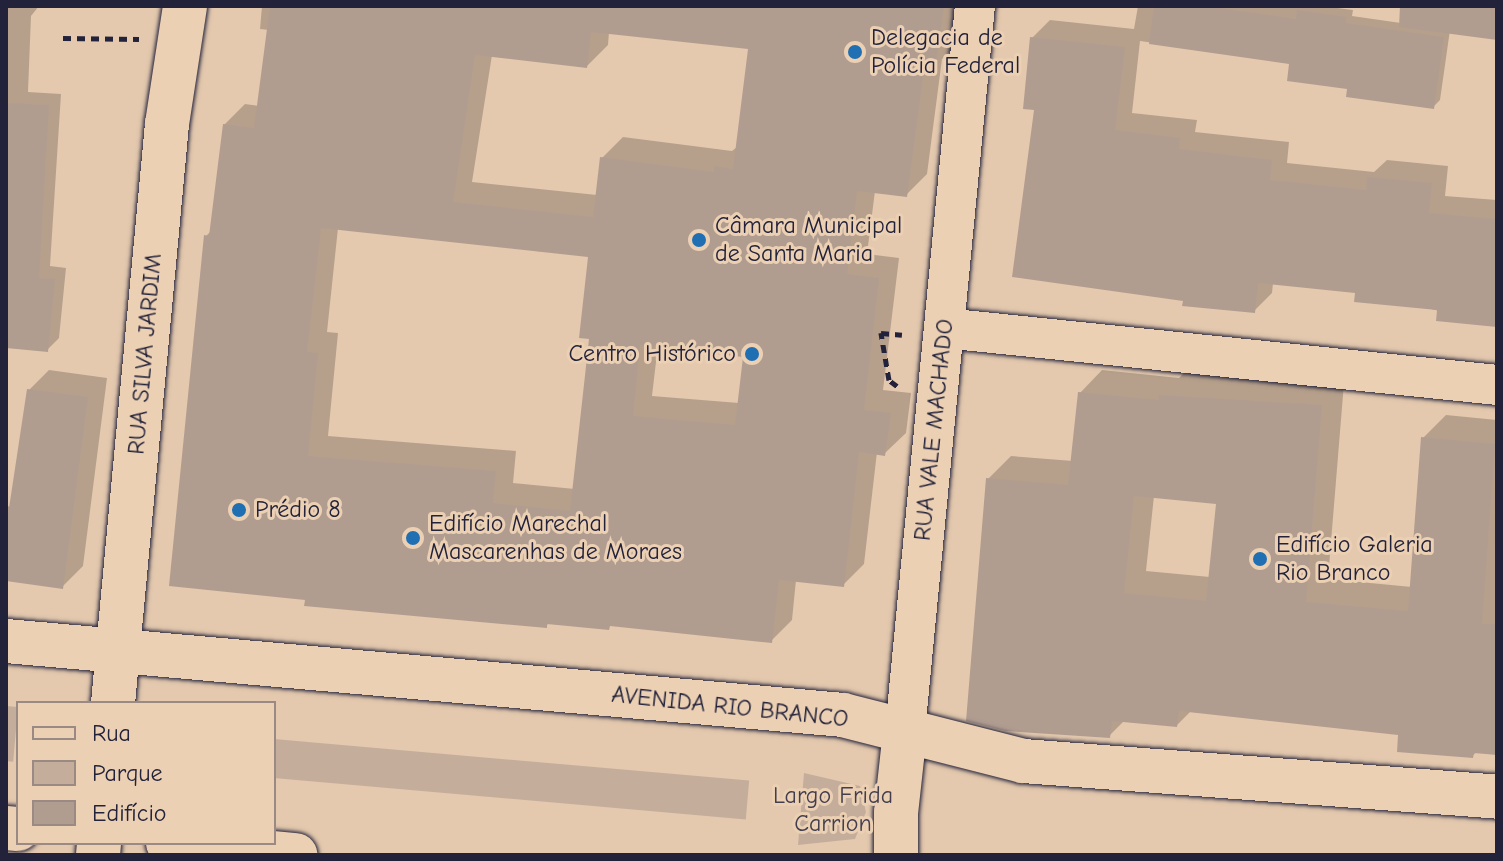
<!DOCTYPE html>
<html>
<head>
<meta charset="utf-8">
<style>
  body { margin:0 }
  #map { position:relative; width:1503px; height:861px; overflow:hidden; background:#e4c9ae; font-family:"Comic Neue",sans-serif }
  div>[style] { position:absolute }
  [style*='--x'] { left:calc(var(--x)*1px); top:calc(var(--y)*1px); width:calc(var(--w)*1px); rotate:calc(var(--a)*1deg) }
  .green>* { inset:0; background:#c4ae9b; transform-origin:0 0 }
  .shadow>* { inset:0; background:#0003 }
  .building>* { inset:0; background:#b19d90 }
  .path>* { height:5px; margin-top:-2.5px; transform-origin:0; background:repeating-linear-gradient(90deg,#22223b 0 8px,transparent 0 14px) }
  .roads { filter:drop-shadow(0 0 2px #22223b) drop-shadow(0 0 2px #22223b) }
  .minor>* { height:40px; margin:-20px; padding:0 20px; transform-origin:20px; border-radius:20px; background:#ecd0b3 }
  .tertiary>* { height:44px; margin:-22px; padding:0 22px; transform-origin:22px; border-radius:22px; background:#ecd0b3 }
  .dots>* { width:22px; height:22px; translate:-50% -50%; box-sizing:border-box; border:4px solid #ecd0b3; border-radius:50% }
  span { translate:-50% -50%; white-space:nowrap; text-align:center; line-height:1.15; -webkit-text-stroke:6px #ecd0b3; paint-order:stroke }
  .poi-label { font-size:24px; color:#22223b }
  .left { translate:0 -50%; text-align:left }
  .right { translate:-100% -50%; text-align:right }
  .street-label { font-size:24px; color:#22223b }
  .park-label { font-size:24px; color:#423e4e }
  .frame { position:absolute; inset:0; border:8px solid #22223b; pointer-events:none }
  .legend { position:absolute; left:16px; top:701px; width:260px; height:144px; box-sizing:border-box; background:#ecd0b3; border:2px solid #9b8a83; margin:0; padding:10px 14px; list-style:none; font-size:24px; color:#22223b }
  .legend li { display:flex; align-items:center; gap:16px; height:40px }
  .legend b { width:40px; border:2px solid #9b8a83 }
</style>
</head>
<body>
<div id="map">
  <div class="green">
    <div style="left:6px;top:706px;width:12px;height:55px;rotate:5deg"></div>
    <div style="left:274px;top:739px;width:477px;height:39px;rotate:5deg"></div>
    <div style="clip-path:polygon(804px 773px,860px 786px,866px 812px,855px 839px,798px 845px)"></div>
  </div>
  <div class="shadow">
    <div style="clip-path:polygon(6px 6px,39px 6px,31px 16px,28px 92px,61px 94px,50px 266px,66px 268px,59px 338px,47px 350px,6px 346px)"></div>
    <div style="clip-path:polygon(evenodd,262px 6px,960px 6px,955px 47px,942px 59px,927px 174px,906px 195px,875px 191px,867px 254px,899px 258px,883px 390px,911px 393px,906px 433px,885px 453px,877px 452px,864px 564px,843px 585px,796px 580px,792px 620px,771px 641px,612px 624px,608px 628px,550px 622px,546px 626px,307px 604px,206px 236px,211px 231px,224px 125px,245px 104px,259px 106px,269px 30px,260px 29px,262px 6px,609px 32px,750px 47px,737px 147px,732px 151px,623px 137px,602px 158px,597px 195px,472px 182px,492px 55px,587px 66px,608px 45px,609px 32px,262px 6px,338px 228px,590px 255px,591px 338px,575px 489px,513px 483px,516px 451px,328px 436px,338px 333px,327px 332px,338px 228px,262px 6px,658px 345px,745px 355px,739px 403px,652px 396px,658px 345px)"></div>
    <div style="clip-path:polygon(1138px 6px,1322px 6px,1353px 10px,1352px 16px,1450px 30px,1440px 100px,1433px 107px,1349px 87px,1292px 62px,1140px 41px,1132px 113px,1197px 120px,1195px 132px,1289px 142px,1287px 163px,1374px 172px,1387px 160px,1448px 166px,1445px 196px,1497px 200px,1497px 325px,1357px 291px,1273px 283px,1272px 293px,1254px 311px,1185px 300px,1036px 108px,1032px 38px,1050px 20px,1134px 29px)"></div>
    <div style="clip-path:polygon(49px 370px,107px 378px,83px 566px,63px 586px,6px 579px,6px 506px,13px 507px,29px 390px)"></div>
    <div style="clip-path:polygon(evenodd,1102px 370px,1179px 378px,1184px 373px,1344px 383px,1328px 579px,1412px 587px,1423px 438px,1446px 415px,1497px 420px,1497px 753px,1478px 751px,1472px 756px,1400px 733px,1192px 710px,1177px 725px,1125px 720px,1109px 736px,988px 479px,1011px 456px,1073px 461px,1080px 393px,1102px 370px,1154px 496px,1218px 502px,1210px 577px,1146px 571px,1154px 496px)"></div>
  </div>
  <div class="building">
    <div style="clip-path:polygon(evenodd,270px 6px,944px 6px,935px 70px,924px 69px,907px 197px,857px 191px,847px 274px,879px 278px,864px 410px,891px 413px,885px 456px,859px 452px,844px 587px,779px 580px,772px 643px,610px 626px,609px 630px,547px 624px,547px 628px,304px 606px,305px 600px,169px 586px,204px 235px,209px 236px,223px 124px,254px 128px,270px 6px,591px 32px,748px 49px,733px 169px,714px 166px,714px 172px,600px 157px,593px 217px,453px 202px,475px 55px,587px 68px,591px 32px,270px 6px,321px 228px,588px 257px,579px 338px,589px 339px,570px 511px,493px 503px,496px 471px,308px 456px,318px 353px,307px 352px,321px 228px,270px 6px,640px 345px,743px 357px,735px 425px,633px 416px,640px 345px)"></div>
    <div style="clip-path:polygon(1154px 6px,1205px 6px,1296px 19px,1297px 10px,1346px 17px,1346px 23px,1444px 37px,1434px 109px,1346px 97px,1347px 89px,1287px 81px,1289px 64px,1149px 44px)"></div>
    <div style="clip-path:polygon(1400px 6px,1497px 6px,1497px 40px,1399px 27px)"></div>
    <div style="clip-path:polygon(1030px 37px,1125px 47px,1115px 130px,1180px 138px,1179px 149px,1272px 160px,1270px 180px,1366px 190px,1367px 177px,1432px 183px,1429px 213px,1497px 219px,1497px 327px,1436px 321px,1437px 310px,1354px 302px,1355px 293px,1258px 283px,1255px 313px,1182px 306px,1183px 301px,1012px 277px,1034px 110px,1023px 109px)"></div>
    <div style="clip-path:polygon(6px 103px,49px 105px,39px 278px,55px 279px,48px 352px,6px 348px)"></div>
    <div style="clip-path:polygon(27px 389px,88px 397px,63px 589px,6px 581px,6px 528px)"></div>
    <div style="clip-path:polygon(evenodd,1078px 392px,1159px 400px,1159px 395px,1322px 405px,1306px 602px,1408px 611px,1421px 437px,1495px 444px,1482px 624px,1497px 624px,1497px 755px,1474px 753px,1473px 758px,1397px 752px,1398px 735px,1179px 711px,1177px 727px,1112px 721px,1110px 738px,1006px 731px,966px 721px,986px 478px,1068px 485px,1078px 392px,1134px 496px,1216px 504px,1206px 601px,1124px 593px,1134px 496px)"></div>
  </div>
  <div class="path">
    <div style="--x:63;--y:38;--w:76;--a:0.8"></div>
    <div style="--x:897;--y:386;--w:10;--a:-143"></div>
    <div style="--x:889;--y:380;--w:48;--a:-99.7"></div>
    <div style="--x:881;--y:333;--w:21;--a:5"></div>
  </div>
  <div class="roads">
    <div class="minor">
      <div style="--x:944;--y:328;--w:556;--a:5.88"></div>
      <div style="--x:905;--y:731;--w:728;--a:-84.49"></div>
    </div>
    <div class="tertiary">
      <div style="--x:6;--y:641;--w:840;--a:5.05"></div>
      <div style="--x:843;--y:715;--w:186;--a:14.3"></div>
      <div style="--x:1023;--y:761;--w:475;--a:4.3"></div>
      <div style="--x:113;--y:703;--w:582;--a:-84.67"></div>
      <div style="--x:167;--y:124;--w:119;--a:-81.3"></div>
      <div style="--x:6;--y:828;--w:12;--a:5"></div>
      <div style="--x:168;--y:843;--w:128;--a:5.4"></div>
      <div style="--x:98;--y:855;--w:12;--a:-85"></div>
      <div style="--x:896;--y:855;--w:42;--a:-90"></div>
      <div style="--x:896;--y:813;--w:82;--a:-83.7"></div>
    </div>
  </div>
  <div class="dots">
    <div style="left:855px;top:52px;background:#1f6fb2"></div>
    <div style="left:699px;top:240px;background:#1f6fb2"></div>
    <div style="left:752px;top:354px;background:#1f6fb2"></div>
    <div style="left:239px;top:510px;background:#1f6fb2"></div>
    <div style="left:413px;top:538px;background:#1f6fb2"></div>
    <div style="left:1260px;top:559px;background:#1f6fb2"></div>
  </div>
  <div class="poi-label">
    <span class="left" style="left:871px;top:52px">Delegacia de<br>Polícia Federal</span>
    <span class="left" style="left:715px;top:240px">Câmara Municipal<br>de Santa Maria</span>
    <span class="right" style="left:736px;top:354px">Centro Histórico</span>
    <span class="left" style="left:255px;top:510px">Prédio 8</span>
    <span class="left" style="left:429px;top:538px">Edifício Marechal<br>Mascarenhas de Moraes</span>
    <span class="left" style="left:1276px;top:559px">Edifício Galeria<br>Rio Branco</span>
  </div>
  <div class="street-label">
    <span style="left:145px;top:354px;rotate:-85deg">RUA SILVA JARDIM</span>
    <span style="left:934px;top:430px;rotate:-84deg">RUA VALE MACHADO</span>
    <span style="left:730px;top:707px;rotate:6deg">AVENIDA RIO BRANCO</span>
  </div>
  <div class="park-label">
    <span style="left:833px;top:810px">Largo Frida<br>Carrion</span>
  </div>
  <div class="frame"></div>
  <ul class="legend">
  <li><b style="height:10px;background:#ecd0b3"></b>Rua</li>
  <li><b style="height:22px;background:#c4ae9b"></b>Parque</li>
  <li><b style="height:22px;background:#b19d90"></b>Edifício</li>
  </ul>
</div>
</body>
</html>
